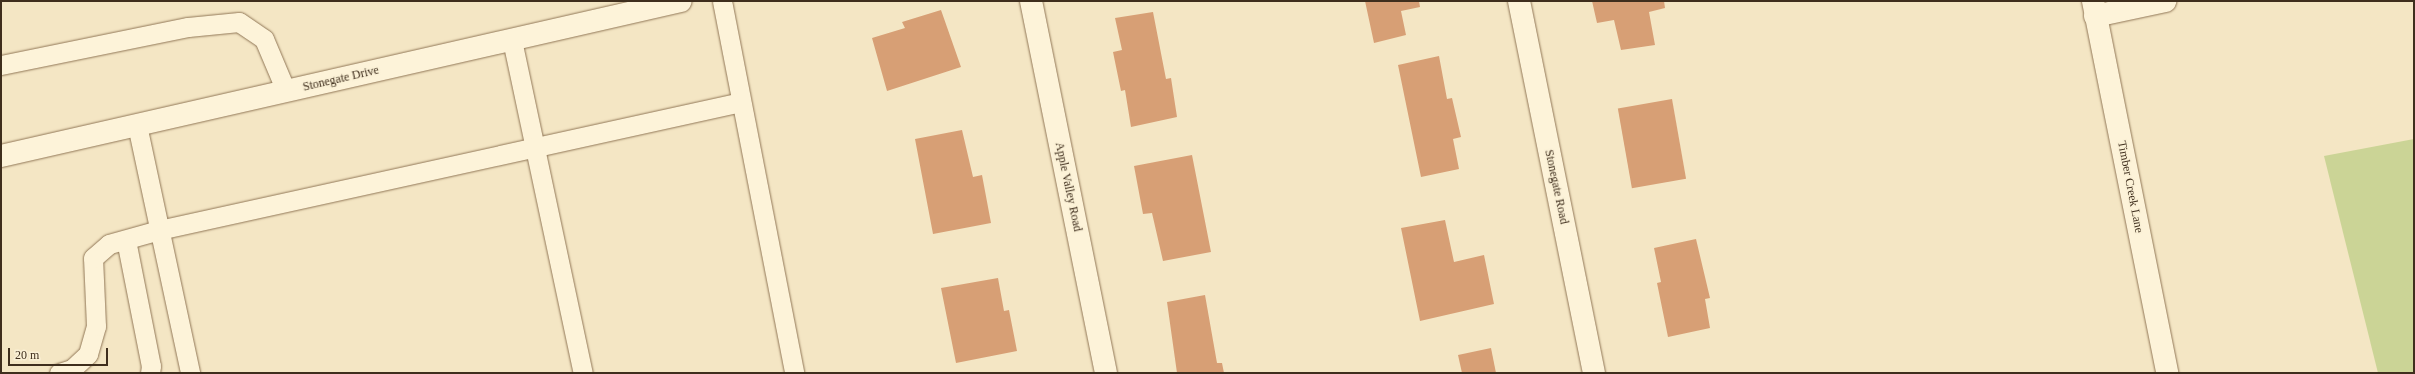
<!DOCTYPE html>
<html>
<head>
<meta charset="utf-8">
<style>
  body { margin:0 }
  #map { position:relative; width:2415px; height:374px; overflow:hidden; background:#f4e6c4; font-family:"Times New Roman",serif }
  div>[style] { position:absolute }
  [style*='--x'] { left:calc(var(--x)*1px); top:calc(var(--y)*1px); width:calc(var(--w)*1px); rotate:calc(var(--a)*1deg) }
  .green>* { inset:0; background:#cbd496 }
  .building>* { inset:0; background:#d79f75; transform-origin:0 0 }
  .roads { filter:drop-shadow(0 0 1px #917757) drop-shadow(0 0 1px #917757) }
  .lane>* { height:19px; margin:-9.5px; padding:0 9.5px; transform-origin:9.5px; border-radius:9.5px; background:#fdf3d9 }
  .street>* { height:22px; margin:-11px; padding:0 11px; transform-origin:11px; border-radius:11px; background:#fdf3d9 }
  span { translate:-50% -50%; white-space:nowrap; text-align:center; line-height:1.15; -webkit-text-stroke:3px #faf0d5; paint-order:stroke }
  .street-label { font-size:12px; color:#3f2e1d }
  .frame { position:absolute; inset:0; border:2px solid #3f2e1d; pointer-events:none }
  .scale { position:absolute; left:8px; top:348px; width:100px; height:18px; box-sizing:border-box; border:2px solid #3f2e1d; border-top:0; padding-left:5px; font-size:12px; line-height:14px; white-space:nowrap; color:#3f2e1d; -webkit-text-stroke:3px #faf0d5; paint-order:stroke }
</style>
</head>
<body>
<div id="map">
  <div class="green">
    <div style="clip-path:polygon(2414px 139px,2414px 373px,2378px 373px,2324px 156px)"></div>
  </div>
  <div class="building">
    <div style="clip-path:polygon(1365px 1px,1419px 1px,1420px 7px,1401px 11px,1406px 35px,1374px 43px)"></div>
    <div style="clip-path:polygon(1592px 1px,1664px 1px,1665px 8px,1649px 12px,1655px 45px,1621px 50px,1614px 20px,1597px 23px)"></div>
    <div style="clip-path:polygon(941px 10px,961px 67px,887px 91px,872px 38px,905px 28px,902px 22px)"></div>
    <div style="clip-path:polygon(1153px 12px,1166px 79px,1171px 78px,1177px 117px,1131px 127px,1125px 90px,1121px 91px,1113px 52px,1122px 50px,1115px 18px)"></div>
    <div style="clip-path:polygon(1439px 56px,1447px 99px,1452px 98px,1461px 137px,1453px 139px,1459px 169px,1421px 177px,1398px 65px)"></div>
    <div style="left:1672px;top:99px;width:81px;height:55px;rotate:80deg"></div>
    <div style="clip-path:polygon(962px 130px,973px 177px,982px 175px,991px 223px,933px 234px,915px 139px)"></div>
    <div style="clip-path:polygon(1192px 155px,1211px 252px,1163px 261px,1152px 213px,1143px 214px,1134px 166px)"></div>
    <div style="clip-path:polygon(1445px 220px,1454px 262px,1484px 255px,1494px 304px,1420px 321px,1401px 228px)"></div>
    <div style="clip-path:polygon(1696px 239px,1710px 298px,1705px 299px,1710px 328px,1668px 337px,1657px 283px,1661px 282px,1654px 248px)"></div>
    <div style="clip-path:polygon(998px 278px,1004px 311px,1009px 310px,1017px 351px,956px 363px,941px 288px)"></div>
    <div style="clip-path:polygon(1205px 295px,1217px 363px,1222px 363px,1224px 373px,1177px 373px,1167px 302px)"></div>
    <div style="clip-path:polygon(1491px 348px,1496px 373px,1462px 373px,1458px 355px)"></div>
  </div>
  <div class="roads">
    <div class="lane">
      <div style="--x:722;--y:1;--w:379;--a:79"></div>
      <div style="--x:512;--y:40;--w:340;--a:78"></div>
      <div style="--x:1;--y:65;--w:191;--a:-11.5"></div>
      <div style="--x:188;--y:27;--w:51;--a:-5.6"></div>
      <div style="--x:239;--y:22;--w:30;--a:34"></div>
      <div style="--x:264;--y:39;--w:56;--a:67.1"></div>
      <div style="--x:137;--y:125;--w:254;--a:77.9"></div>
      <div style="--x:126;--y:240;--w:128;--a:78.8"></div>
      <div style="--x:151;--y:366;--w:7;--a:98"></div>
      <div style="--x:59;--y:373;--w:14;--a:-17"></div>
      <div style="--x:72;--y:369;--w:22;--a:-43"></div>
      <div style="--x:88;--y:354;--w:29;--a:-74"></div>
      <div style="--x:96;--y:326;--w:68;--a:-92.5"></div>
      <div style="--x:93;--y:258;--w:21;--a:-41"></div>
      <div style="--x:109;--y:244;--w:52;--a:-15.6"></div>
      <div style="--x:159;--y:230;--w:596;--a:-12.4"></div>
    </div>
    <div class="street">
      <div style="--x:1031;--y:1;--w:379;--a:78.6"></div>
      <div style="--x:1519;--y:1;--w:379;--a:78.6"></div>
      <div style="--x:2093;--y:1;--w:379;--a:78.7"></div>
      <div style="--x:2095;--y:16;--w:72;--a:-12.1"></div>
      <div style="--x:1;--y:156;--w:697;--a:-12.84"></div>
    </div>
  </div>
  <div class="street-label">
    <span style="left:341px;top:79px;rotate:-13deg">Stonegate Drive</span>
    <span style="left:1068px;top:187px;rotate:78deg">Apple Valley Road</span>
    <span style="left:1556px;top:187px;rotate:78deg">Stonegate Road</span>
    <span style="left:2130px;top:187px;rotate:79deg">Timber Creek Lane</span>
  </div>
  <div class="frame"></div>
  <div class="scale">20 m</div>
</div>
</body>
</html>
